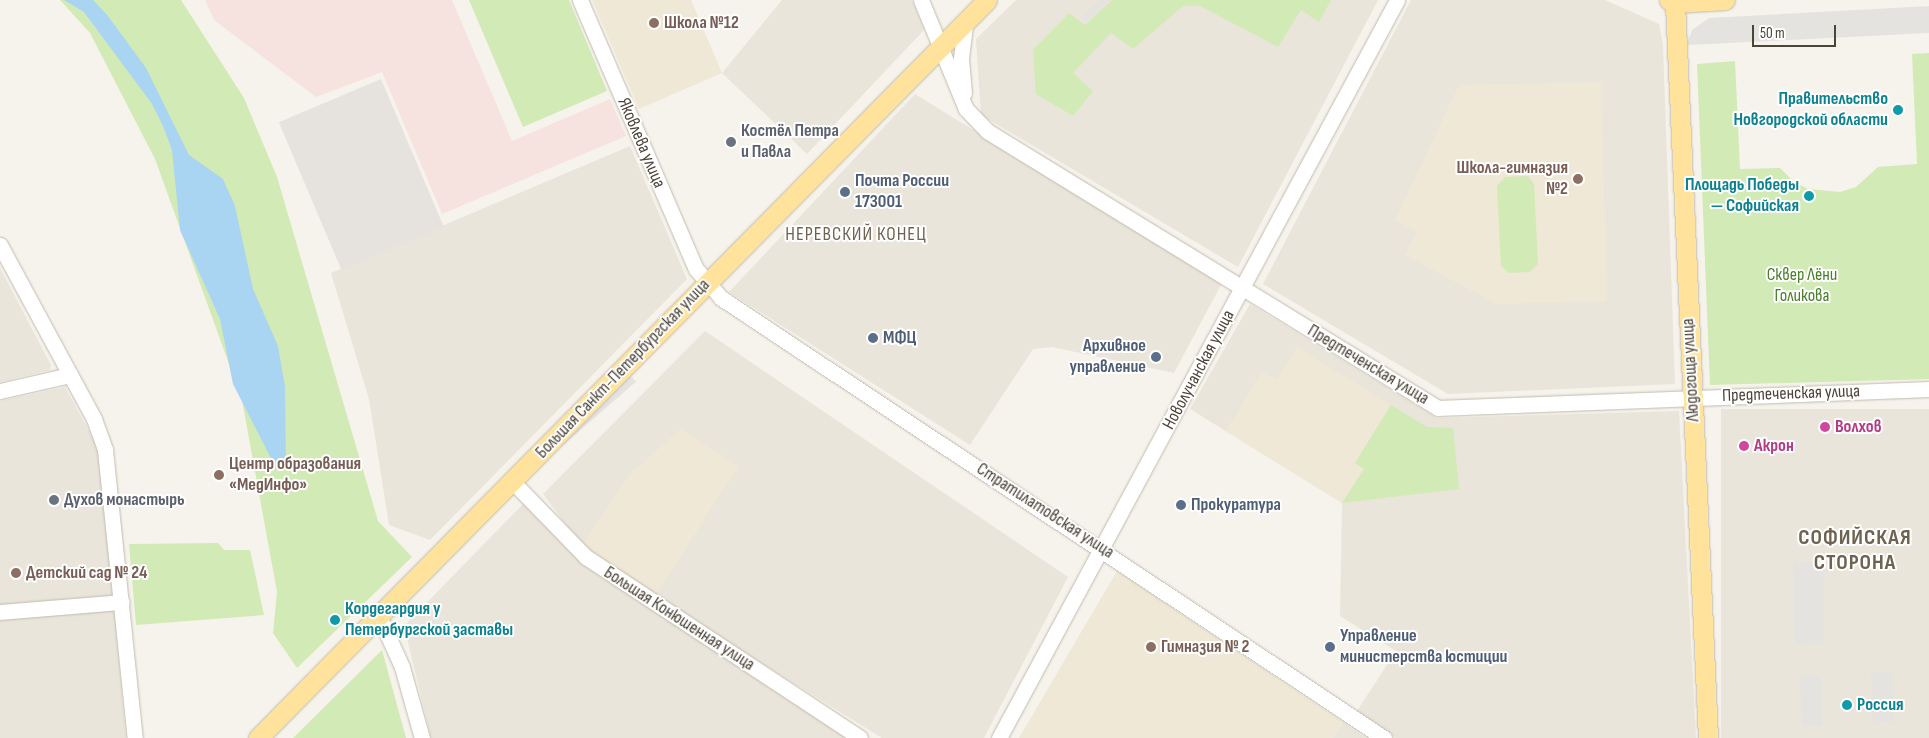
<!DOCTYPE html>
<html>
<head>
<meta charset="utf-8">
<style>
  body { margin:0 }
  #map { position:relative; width:1929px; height:738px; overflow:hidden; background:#f6f3ec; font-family:"Sofia Sans Condensed",sans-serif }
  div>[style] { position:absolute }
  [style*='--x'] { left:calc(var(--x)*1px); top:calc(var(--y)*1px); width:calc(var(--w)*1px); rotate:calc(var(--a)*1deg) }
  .residential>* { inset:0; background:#eae5da; transform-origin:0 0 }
  .industrial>* { inset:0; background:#e6e2dd; transform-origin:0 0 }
  .education>* { inset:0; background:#efe8d6 }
  .medical>* { inset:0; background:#f6e3e0 }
  .green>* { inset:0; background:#d2eab5 }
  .parking>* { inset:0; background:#e5e3e0; transform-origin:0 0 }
  .water>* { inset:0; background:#a9d4f2 }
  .roads { filter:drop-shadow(0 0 1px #c2bbae) drop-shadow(0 0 1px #c2bbae) }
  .minor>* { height:15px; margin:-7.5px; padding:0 7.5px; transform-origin:7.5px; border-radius:7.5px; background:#fff }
  .major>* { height:19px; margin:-9.5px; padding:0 9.5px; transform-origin:9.5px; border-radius:9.5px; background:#ffe39c }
  .dots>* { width:14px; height:14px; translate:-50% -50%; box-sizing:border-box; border:2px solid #fff; border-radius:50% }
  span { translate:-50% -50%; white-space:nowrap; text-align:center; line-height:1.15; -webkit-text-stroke:4px #fff; paint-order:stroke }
  .education-label { font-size:18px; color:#785e54; font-weight:700 }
  .left { translate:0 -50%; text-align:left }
  .right { translate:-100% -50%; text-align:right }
  .culture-label { font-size:18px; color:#0d838f; font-weight:700 }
  .worship-label { font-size:18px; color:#5b616d; font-weight:700 }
  .street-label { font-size:18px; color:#4b4439 }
  .service-label { font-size:18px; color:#4e5e75; font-weight:700 }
  .park-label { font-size:18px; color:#4a7f2a }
  .hotel-label { font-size:18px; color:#b23c85; font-weight:700 }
  .neighbourhood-label { font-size:19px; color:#6e6250; letter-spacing:1px }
  .district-label { font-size:22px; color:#6e6250; font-weight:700; letter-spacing:1px }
  .scale { position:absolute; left:1752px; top:25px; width:84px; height:22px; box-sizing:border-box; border:2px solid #4b4439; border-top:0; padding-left:6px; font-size:15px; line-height:18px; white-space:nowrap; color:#4b4439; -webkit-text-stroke:4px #fff; paint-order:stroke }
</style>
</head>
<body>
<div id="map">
  <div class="residential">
    <div style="clip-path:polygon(782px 0,912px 0,924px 30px,807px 154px,722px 73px)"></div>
    <div style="clip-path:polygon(1016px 0,1378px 0,1238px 267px,981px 115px,976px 39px)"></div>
    <div style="clip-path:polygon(1411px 0,1605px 0,1659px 24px,1663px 44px,1675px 384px,1448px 394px,1263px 284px)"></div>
    <div style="clip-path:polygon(915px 94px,1222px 283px,1174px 373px,1052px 347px,1033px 349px,970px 445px,729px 292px)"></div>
    <div style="clip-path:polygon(630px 146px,687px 279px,430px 540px,389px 525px,369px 399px,331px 273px)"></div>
    <div style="clip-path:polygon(0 268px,51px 365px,50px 370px,0 382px)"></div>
    <div style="clip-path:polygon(1250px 304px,1437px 418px,1679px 411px,1696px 738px,1396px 738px,1357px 711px,1396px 651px,1340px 616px,1342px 503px,1190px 409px)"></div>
    <div style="clip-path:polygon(705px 331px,1068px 577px,984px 738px,882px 738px,589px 556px,543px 494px)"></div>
    <div style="clip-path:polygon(65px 387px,100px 451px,126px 738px,0 738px,0 401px)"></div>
    <div style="left:1929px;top:409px;width:329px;height:208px;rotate:90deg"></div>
    <div style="clip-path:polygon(524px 503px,584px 565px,852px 738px,431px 738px,404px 626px)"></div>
    <div style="clip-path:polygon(1343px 722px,1366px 738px,1332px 738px)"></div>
  </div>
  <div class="industrial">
    <div style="left:381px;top:79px;width:160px;height:111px;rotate:67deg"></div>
  </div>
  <div class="education">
    <div style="clip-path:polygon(592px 0,691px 0,722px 73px,639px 109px)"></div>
    <div style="clip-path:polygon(1601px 82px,1607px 301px,1497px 304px,1405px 255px,1417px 232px,1395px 220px,1459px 85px)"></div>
    <div style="clip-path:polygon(1297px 347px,1391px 405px,1355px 463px,1364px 468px,1342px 503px,1226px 431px,1262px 372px,1277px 380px)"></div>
    <div style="clip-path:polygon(681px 429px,739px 466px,655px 595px,581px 546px,632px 472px)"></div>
    <div style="clip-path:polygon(1117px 571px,1343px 722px,1332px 738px,1019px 738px)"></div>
  </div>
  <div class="medical">
    <div style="clip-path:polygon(205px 0,452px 0,512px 141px,610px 99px,626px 136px,442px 214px,382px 72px,316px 97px,214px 20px)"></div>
  </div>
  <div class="green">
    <div style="clip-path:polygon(60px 0,181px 0,244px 98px,277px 177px,378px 521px,412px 557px,297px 668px,273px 633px,277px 592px,242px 400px,155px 159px,90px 33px)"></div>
    <div style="clip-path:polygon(469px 0,569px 0,607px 91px,523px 127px)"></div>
    <div style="clip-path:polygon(1112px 0,1331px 0,1319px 22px,1301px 10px,1278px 47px,1200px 6px,1183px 6px,1133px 49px,1111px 33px,1073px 73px,1093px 91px,1073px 116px,1036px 94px,1033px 50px,1069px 13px,1085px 25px)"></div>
    <div style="clip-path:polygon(1929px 53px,1929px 379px,1710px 385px,1697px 64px,1735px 61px,1740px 169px,1780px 168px,1793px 181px,1808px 189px,1840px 192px,1856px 187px,1878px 167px,1917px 164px,1912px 54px)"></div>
    <div style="clip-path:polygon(1528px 176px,1534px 184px,1538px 264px,1530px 272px,1509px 273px,1501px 266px,1497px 186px,1505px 177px)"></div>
    <div style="clip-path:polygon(1391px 405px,1427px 427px,1453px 428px,1459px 489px,1342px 503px,1364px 469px,1355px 463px)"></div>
    <div style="clip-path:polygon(218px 543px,224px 550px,250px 550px,264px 615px,136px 625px,129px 544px)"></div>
    <div style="clip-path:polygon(382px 650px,406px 738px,293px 738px)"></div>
  </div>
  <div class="parking">
    <div style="clip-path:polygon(1099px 0,1110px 0,1086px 22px,1081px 17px)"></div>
    <div style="clip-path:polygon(1929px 6px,1929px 33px,1687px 45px,1692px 30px,1709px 18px)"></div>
    <div style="left:630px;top:375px;width:9px;height:97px;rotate:49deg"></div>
    <div style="left:1823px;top:561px;width:82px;height:30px;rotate:89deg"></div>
    <div style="left:1892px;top:671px;width:51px;height:21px;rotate:88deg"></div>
    <div style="left:1821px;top:675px;width:51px;height:21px;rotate:88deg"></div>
  </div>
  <div class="water">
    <div style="clip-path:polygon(64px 0,93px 0,108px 16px,146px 68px,189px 155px,223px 179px,235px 206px,253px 289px,278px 346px,285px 387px,286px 469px,277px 470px,233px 384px,220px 319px,180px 230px,172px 150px,163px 126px,152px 104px,84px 12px)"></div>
  </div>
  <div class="roads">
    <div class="minor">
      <div style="--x:580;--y:0;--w:293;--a:66.7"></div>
      <div style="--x:696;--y:269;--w:38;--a:49"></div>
      <div style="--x:721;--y:298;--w:796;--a:33.57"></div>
      <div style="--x:921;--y:0;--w:118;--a:67.6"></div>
      <div style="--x:966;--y:109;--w:30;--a:46"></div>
      <div style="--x:987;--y:131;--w:529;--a:31.56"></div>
      <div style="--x:1438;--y:408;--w:491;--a:-2.2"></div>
      <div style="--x:964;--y:93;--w:35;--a:-95"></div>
      <div style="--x:961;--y:58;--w:35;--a:-83"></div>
      <div style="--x:0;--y:245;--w:198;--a:61.6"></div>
      <div style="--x:94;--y:419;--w:33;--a:70"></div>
      <div style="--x:105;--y:450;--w:290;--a:84.1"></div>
      <div style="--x:0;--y:391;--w:72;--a:-12.9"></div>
      <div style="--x:512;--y:481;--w:106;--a:45.8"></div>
      <div style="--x:586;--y:557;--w:328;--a:33.4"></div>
      <div style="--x:0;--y:612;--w:122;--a:-4.7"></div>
      <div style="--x:379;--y:616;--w:56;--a:65.7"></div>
      <div style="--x:402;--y:667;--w:74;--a:74.3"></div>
      <div style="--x:999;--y:738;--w:838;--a:-61.66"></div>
    </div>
    <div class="major">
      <div style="--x:1669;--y:0;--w:7;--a:27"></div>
      <div style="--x:1675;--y:3;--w:50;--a:-3.4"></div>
      <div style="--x:1675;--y:3;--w:736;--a:87.43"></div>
      <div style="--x:258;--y:738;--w:1037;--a:-45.35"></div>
    </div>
  </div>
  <div class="dots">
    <div style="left:654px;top:23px;background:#8d6e63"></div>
    <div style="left:1898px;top:110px;background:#0f9aa8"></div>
    <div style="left:731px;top:142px;background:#6b7280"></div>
    <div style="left:1578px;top:179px;background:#8d6e63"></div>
    <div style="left:845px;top:192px;background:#5c6f8a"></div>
    <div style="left:1809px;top:196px;background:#0f9aa8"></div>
    <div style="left:873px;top:338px;background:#5c6f8a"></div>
    <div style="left:1156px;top:357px;background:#5c6f8a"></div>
    <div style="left:1825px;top:427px;background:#d1479c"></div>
    <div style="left:1744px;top:446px;background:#d1479c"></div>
    <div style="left:219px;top:475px;background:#8d6e63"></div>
    <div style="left:54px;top:500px;background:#6b7280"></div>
    <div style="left:1181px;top:505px;background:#5c6f8a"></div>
    <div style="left:16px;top:573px;background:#8d6e63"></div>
    <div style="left:335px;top:620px;background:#0f9aa8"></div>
    <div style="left:1151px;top:647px;background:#8d6e63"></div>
    <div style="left:1330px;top:647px;background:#5c6f8a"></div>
    <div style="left:1847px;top:705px;background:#0f9aa8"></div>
  </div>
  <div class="education-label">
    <span class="left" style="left:664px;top:23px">Школа №12</span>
    <span class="right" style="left:1568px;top:179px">Школа-гимназия<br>№2</span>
    <span class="left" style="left:229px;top:475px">Центр образования<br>«МедИнфо»</span>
    <span class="left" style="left:26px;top:573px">Детский сад № 24</span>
    <span class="left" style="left:1161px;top:647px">Гимназия № 2</span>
  </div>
  <div class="culture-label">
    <span class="right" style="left:1888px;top:110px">Правительство<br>Новгородской области</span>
    <span class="right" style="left:1799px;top:196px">Площадь Победы<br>— Софийская</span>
    <span class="left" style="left:345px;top:620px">Кордегардия у<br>Петербургской заставы</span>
    <span class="left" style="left:1857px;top:705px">Россия</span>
  </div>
  <div class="worship-label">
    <span class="left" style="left:741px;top:142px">Костёл Петра<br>и Павла</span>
    <span class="left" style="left:64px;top:500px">Духов монастырь</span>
  </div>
  <div class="street-label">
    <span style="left:641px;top:143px;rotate:67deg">Яковлева улица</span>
    <span style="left:1368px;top:365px;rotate:31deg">Предтеченская улица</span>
    <span style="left:623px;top:369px;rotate:-46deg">Большая Санкт-Петербургская улица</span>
    <span style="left:1199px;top:370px;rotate:-62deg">Новолучанская улица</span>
    <span style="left:1691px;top:370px;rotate:-93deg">Людогоща улица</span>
    <span style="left:1791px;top:394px;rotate:-2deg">Предтеченская улица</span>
    <span style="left:1045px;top:511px;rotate:33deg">Стратилатовская улица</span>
    <span style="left:679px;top:619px;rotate:33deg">Большая Конюшенная улица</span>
  </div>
  <div class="service-label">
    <span class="left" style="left:855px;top:192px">Почта России<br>173001</span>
    <span class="left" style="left:883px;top:338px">МФЦ</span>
    <span class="right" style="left:1146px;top:357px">Архивное<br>управление</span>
    <span class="left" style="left:1191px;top:505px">Прокуратура</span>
    <span class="left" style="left:1340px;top:647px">Управление<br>министерства юстиции</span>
  </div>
  <div class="park-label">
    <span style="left:1802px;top:286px">Сквер Лёни<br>Голикова</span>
  </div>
  <div class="hotel-label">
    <span class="left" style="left:1835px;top:427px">Волхов</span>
    <span class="left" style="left:1754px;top:446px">Акрон</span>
  </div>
  <div class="neighbourhood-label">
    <span style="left:856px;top:235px">НЕРЕВСКИЙ КОНЕЦ</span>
  </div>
  <div class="district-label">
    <span style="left:1855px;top:550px">СОФИЙСКАЯ<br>СТОРОНА</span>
  </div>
  <div class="scale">50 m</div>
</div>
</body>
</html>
